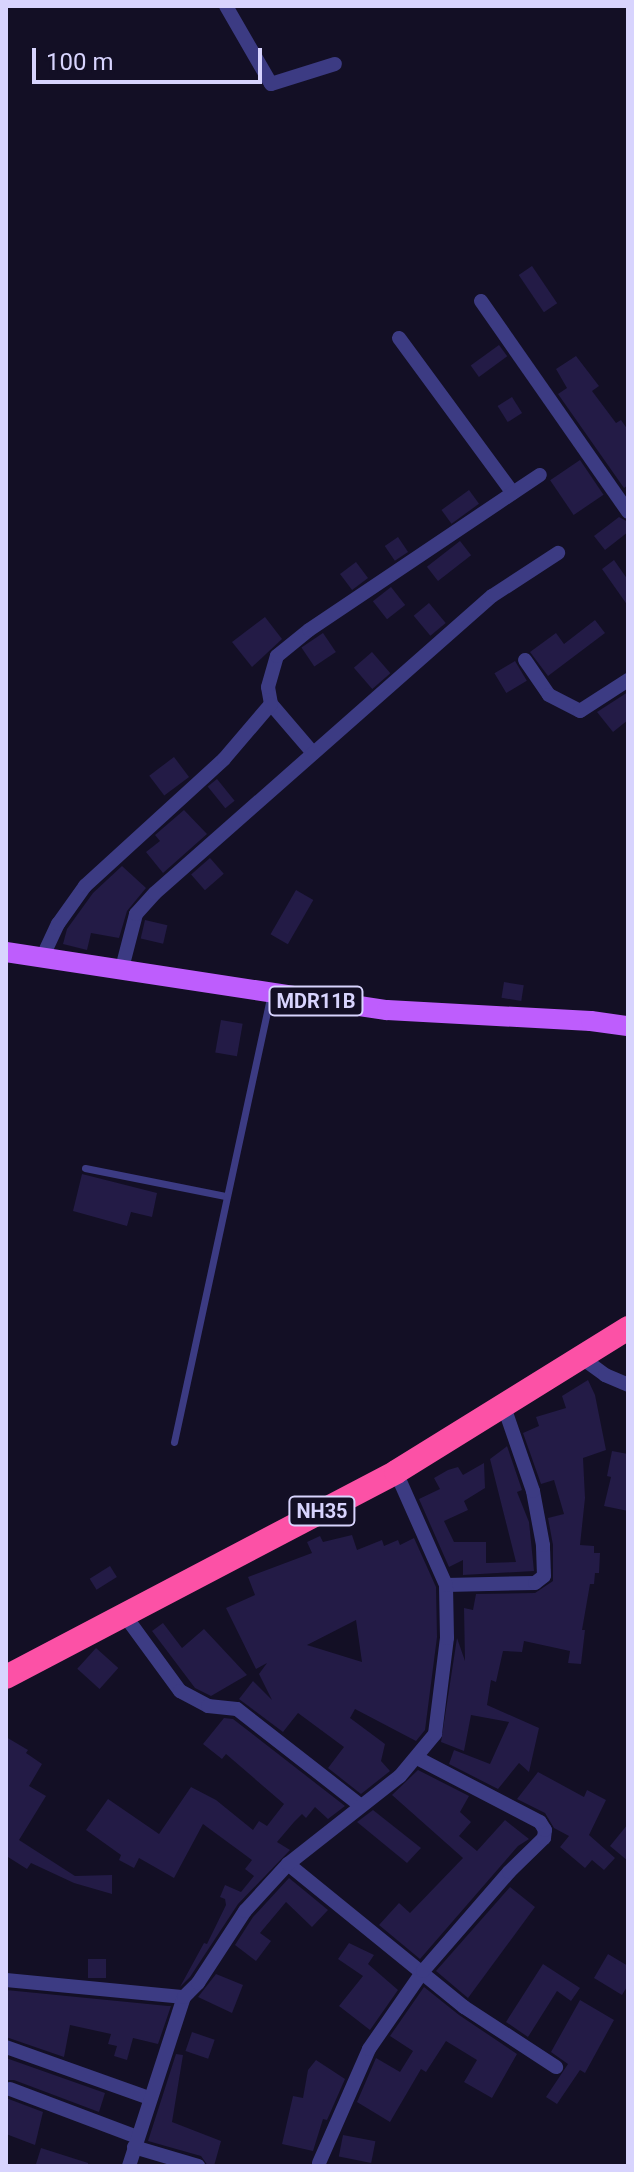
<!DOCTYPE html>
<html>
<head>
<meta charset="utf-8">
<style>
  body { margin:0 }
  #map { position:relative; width:634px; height:2172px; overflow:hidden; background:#130f25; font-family:Roboto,sans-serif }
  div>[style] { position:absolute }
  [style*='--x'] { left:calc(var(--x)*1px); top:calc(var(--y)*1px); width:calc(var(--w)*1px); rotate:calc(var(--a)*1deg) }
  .building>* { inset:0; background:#231b46; transform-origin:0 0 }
  .lane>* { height:7px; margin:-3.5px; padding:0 3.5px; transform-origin:3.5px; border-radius:3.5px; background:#3c3b83 }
  .street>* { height:14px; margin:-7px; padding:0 7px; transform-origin:7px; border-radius:7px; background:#3c3b83 }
  .primary>* { height:20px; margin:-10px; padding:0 10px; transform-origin:10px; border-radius:10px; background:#be5dfd }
  .highway>* { height:24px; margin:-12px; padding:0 12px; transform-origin:12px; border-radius:12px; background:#fc51a6 }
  span { translate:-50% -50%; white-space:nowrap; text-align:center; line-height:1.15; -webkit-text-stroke:8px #130f25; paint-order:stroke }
  .shield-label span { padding:2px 6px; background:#130f25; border:2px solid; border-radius:6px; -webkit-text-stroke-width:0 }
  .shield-label { font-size:20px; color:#d8d4fe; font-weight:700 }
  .frame { position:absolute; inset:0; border:8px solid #d8d4fe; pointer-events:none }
  .scale { position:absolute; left:32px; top:48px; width:230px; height:36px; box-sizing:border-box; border:4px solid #d8d4fe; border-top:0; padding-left:10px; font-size:24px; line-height:28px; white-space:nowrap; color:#d8d4fe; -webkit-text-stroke:6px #130f25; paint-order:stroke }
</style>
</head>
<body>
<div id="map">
  <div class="building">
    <div style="left:532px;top:266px;width:45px;height:16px;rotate:56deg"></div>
    <div style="left:499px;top:345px;width:14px;height:35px;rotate:54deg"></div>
    <div style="clip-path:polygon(576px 356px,599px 386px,592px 391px,616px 423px,621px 420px,628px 430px,628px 485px,624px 488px,558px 394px,567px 388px,556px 369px)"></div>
    <div style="left:512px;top:397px;width:19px;height:17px;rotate:58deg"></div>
    <div style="left:580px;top:460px;width:42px;height:36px;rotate:56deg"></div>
    <div style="left:469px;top:490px;width:17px;height:34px;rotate:54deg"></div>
    <div style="clip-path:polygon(619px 517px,628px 522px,628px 532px,605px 550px,594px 536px)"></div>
    <div style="left:398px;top:537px;width:18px;height:16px;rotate:56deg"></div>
    <div style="left:460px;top:541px;width:18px;height:42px;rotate:52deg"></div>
    <div style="clip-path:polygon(614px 560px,628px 580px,628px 606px,602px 569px)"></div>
    <div style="left:356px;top:562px;width:20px;height:20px;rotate:53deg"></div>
    <div style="left:391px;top:587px;width:23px;height:23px;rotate:52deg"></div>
    <div style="left:429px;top:603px;width:26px;height:20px;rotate:50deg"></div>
    <div style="clip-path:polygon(265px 617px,282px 639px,252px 667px,232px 642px)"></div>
    <div style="clip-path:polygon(595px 620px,605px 633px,548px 676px,530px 652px,556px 633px,564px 644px)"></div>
    <div style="left:323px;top:633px;width:23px;height:26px;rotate:56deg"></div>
    <div style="left:372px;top:652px;width:28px;height:24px;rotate:49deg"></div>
    <div style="left:515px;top:661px;width:23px;height:24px;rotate:59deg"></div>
    <div style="clip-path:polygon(628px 692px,628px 720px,613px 732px,597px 712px)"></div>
    <div style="left:174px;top:757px;width:25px;height:31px;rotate:53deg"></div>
    <div style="left:217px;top:779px;width:28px;height:12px;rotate:51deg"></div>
    <div style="clip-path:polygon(184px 810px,207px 834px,163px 873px,146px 852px,160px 841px,155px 835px)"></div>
    <div style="left:210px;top:858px;width:21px;height:25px;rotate:49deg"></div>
    <div style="clip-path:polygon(122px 866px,146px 888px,127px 911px,119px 938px,91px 933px,87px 950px,63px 944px,67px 929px,93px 893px)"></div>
    <div style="left:296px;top:890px;width:20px;height:51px;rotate:30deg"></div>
    <div style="left:145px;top:920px;width:23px;height:19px;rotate:13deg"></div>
    <div style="left:504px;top:982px;width:20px;height:16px;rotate:9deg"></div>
    <div style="left:221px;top:1020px;width:22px;height:33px;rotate:10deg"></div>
    <div style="clip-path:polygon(82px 1174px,157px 1193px,152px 1217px,131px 1212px,127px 1226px,73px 1211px)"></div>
    <div style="clip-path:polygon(588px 1380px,595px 1395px,606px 1450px,583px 1458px,585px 1498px,580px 1545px,594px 1546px,594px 1553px,600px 1553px,599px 1573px,595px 1573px,594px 1584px,590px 1584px,582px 1630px,585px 1630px,581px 1664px,568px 1663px,570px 1651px,524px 1641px,522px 1652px,503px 1651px,496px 1682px,491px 1680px,487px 1705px,539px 1728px,529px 1772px,519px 1763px,498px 1789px,449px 1764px,454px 1750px,490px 1764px,509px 1722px,471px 1715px,464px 1751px,441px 1742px,457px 1638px,465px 1661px,464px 1608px,473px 1610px,476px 1594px,535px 1593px,553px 1581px,553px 1545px,548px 1518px,564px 1514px,554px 1480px,541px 1484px,523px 1433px,539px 1426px,536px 1417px,566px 1408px,562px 1396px)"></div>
    <div style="clip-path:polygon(506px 1447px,507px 1446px,522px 1490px,517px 1492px,529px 1522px,534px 1571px,463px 1575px,463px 1560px,449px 1567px,419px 1499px,440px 1489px,434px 1478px,448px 1470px,458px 1467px,463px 1475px,484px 1463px,485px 1488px,464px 1501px,468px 1510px,444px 1521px,454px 1542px,486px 1542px,486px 1563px,516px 1562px,490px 1459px)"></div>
    <div style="clip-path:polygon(612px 1451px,628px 1454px,628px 1511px,604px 1506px,611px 1477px,607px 1476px)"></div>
    <div style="clip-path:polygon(evenodd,352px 1535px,357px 1550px,382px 1540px,384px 1546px,398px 1540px,400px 1545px,414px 1538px,436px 1587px,437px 1637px,425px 1730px,416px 1741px,355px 1709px,350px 1718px,385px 1744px,381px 1761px,390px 1771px,361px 1794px,328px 1768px,344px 1747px,298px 1713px,283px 1732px,239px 1699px,253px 1681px,272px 1700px,259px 1674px,267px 1663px,256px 1669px,226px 1608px,255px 1595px,248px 1577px,312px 1553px,307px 1542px,320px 1536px,323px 1542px,352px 1535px,356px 1620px,362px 1662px,307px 1645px,356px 1620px)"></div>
    <div style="left:110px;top:1566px;width:13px;height:24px;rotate:58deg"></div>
    <div style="clip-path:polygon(163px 1623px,182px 1648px,204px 1629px,247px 1675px,211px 1696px,195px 1688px,152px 1631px)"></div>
    <div style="left:96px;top:1648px;width:30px;height:28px;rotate:42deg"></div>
    <div style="clip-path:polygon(224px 1718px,233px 1719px,345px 1806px,328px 1819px,315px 1807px,306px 1818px,302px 1814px,294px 1822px,277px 1842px,290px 1850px,238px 1904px,190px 1977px,180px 1987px,204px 1943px,207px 1944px,226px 1905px,225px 1899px,220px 1897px,225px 1885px,241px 1892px,254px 1876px,245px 1869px,252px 1860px,203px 1824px,174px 1878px,139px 1858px,134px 1868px,119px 1860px,121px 1855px,86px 1830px,108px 1799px,159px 1834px,191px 1787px,216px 1800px,253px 1830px,259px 1821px,267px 1826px,284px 1804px,226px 1754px,222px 1759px,203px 1744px)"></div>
    <div style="clip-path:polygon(6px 1737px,28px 1750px,26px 1753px,42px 1764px,29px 1786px,46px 1796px,19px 1840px,75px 1876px,112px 1875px,112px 1894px,74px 1883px,31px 1863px,27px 1869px,8px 1857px,6px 1860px)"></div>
    <div style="clip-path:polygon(418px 1770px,469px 1796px,460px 1812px,471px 1822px,459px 1836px,477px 1851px,505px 1820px,529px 1839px,518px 1846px,420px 1959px,379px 1925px,399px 1903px,410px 1913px,463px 1858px,392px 1795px)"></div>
    <div style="clip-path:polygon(538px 1772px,584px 1797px,587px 1790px,606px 1800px,589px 1835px,615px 1858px,604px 1870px,592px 1860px,585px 1868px,560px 1847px,569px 1836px,554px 1828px,545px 1813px,517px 1799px)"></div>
    <div style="clip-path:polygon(373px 1810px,421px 1848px,407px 1863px,357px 1822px)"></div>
    <div style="clip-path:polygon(628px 1824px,628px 1861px,610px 1846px)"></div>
    <div style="clip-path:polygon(289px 1878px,328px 1910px,312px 1927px,286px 1902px,260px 1933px,271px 1941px,256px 1961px,235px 1945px,253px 1917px)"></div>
    <div style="clip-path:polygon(510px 1887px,535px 1907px,468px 1998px,436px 1971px)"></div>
    <div style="clip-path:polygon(349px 1943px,374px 1955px,368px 1964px,398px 1990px,370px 2030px,339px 2006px,363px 1976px,338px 1959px)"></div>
    <div style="clip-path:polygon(608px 1954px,628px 1966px,628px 1985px,622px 1995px,594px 1978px)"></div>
    <div style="left:88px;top:1959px;width:18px;height:19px"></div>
    <div style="clip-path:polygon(543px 1964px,580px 1988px,571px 2001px,557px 1991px,528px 2037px,506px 2022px)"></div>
    <div style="clip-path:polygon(216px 1974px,243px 1985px,232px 2013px,198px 1997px)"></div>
    <div style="clip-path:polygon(424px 1987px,459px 2015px,517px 2054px,492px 2098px,464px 2082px,477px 2060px,446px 2041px,426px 2072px,421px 2069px,390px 2122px,357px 2102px,376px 2058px,400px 2072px,413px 2051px,390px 2036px)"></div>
    <div style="clip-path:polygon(6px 1990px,168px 2006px,171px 2006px,158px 2044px,133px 2038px,127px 2060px,114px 2056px,117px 2046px,108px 2044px,111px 2034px,70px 2025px,64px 2057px,6px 2037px)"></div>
    <div style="clip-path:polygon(580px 2000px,614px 2020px,585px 2073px,580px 2070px,557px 2104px,546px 2097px,568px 2064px,551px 2052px)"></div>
    <div style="left:192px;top:2032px;width:24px;height:20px;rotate:19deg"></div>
    <div style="clip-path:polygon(176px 2054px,183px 2055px,172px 2122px,221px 2141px,214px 2166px,208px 2166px,201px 2156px,148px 2141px)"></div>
    <div style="clip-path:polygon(6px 2058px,105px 2093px,99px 2112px,14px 2080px,6px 2080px)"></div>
    <div style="clip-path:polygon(316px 2060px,345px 2079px,327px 2120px,323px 2119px,313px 2151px,282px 2144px,293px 2096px,303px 2098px,308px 2070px)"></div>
    <div style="clip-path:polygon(6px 2098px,43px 2112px,35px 2145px,6px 2134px)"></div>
    <div style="left:343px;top:2135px;width:33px;height:22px;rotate:11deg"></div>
    <div style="clip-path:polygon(41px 2148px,88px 2163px,88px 2166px,36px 2164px)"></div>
  </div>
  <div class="lane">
    <div style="--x:85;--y:1168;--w:143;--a:11.3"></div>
    <div style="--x:174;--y:1442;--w:457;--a:-77.8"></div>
  </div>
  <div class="street">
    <div style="--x:226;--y:6;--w:90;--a:60"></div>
    <div style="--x:271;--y:84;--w:67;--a:-17.4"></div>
    <div style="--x:481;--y:301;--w:257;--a:55.1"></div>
    <div style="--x:399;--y:338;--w:192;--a:53.7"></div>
    <div style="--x:525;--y:660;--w:42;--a:55.6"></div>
    <div style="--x:549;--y:695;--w:35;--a:27"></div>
    <div style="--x:580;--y:711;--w:57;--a:-32.9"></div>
    <div style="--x:313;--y:753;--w:65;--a:-130.6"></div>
    <div style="--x:271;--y:704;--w:17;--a:-100"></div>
    <div style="--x:268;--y:687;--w:32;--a:-74"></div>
    <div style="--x:277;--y:656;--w:41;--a:-39.1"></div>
    <div style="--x:309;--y:630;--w:278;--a:-33.9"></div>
    <div style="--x:42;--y:958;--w:38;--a:-65"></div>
    <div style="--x:58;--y:924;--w:47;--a:-54.6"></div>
    <div style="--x:85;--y:886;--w:188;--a:-42.4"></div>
    <div style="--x:224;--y:759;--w:72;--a:-49.5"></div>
    <div style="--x:121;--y:972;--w:60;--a:-75.5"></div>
    <div style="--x:136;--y:914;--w:28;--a:-48"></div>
    <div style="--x:155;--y:893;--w:449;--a:-41.4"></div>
    <div style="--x:492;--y:596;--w:79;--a:-33.1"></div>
    <div style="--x:582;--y:1358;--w:29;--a:36"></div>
    <div style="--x:605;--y:1375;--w:25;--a:23"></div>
    <div style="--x:446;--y:1585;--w:89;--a:-1.3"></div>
    <div style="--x:535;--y:1583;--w:11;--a:-38"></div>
    <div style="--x:544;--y:1576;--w:31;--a:-92"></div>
    <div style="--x:543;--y:1545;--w:55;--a:-100.5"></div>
    <div style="--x:533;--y:1491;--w:89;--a:-109"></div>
    <div style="--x:123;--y:1613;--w:97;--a:53.8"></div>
    <div style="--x:180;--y:1691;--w:32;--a:28"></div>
    <div style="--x:208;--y:1706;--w:29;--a:6"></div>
    <div style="--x:237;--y:1709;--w:157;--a:38"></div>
    <div style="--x:288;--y:1864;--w:227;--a:39.1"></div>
    <div style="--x:464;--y:2007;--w:110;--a:33.1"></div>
    <div style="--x:6;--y:1980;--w:179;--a:5.5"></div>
    <div style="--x:6;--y:2047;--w:152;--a:19.6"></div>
    <div style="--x:10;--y:2089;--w:136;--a:20.7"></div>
    <div style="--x:134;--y:2147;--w:67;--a:16.5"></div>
    <div style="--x:319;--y:2163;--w:124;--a:-66.3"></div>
    <div style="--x:369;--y:2049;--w:95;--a:-55.3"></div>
    <div style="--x:423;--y:1971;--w:131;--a:-49"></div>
    <div style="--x:509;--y:1872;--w:49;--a:-44.2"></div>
    <div style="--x:544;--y:1838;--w:8;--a:-83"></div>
    <div style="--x:545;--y:1830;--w:9;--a:-122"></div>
    <div style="--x:540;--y:1822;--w:139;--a:-152.5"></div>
    <div style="--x:129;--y:2166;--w:178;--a:-72"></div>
    <div style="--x:184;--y:1997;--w:20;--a:-45"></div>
    <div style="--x:198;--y:1983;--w:86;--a:-56.9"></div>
    <div style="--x:245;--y:1911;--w:64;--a:-47.5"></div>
    <div style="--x:288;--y:1864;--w:142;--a:-38.2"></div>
    <div style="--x:400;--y:1776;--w:55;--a:-50.2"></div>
    <div style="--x:435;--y:1734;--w:97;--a:-82.9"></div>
    <div style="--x:447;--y:1638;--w:53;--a:-91.1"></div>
    <div style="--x:446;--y:1585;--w:124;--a:-113.9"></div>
  </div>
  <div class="primary">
    <div style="--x:6;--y:952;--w:385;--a:8.7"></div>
    <div style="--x:387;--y:1010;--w:204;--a:3.1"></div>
    <div style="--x:591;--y:1021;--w:37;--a:8"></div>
  </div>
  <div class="highway">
    <div style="--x:6;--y:1677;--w:441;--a:-27.7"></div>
    <div style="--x:396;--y:1472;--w:273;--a:-31.8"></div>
  </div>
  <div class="shield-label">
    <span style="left:316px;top:1001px">MDR11B</span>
    <span style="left:322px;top:1511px">NH35</span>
  </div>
  <div class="frame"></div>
  <div class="scale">100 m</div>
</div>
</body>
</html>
